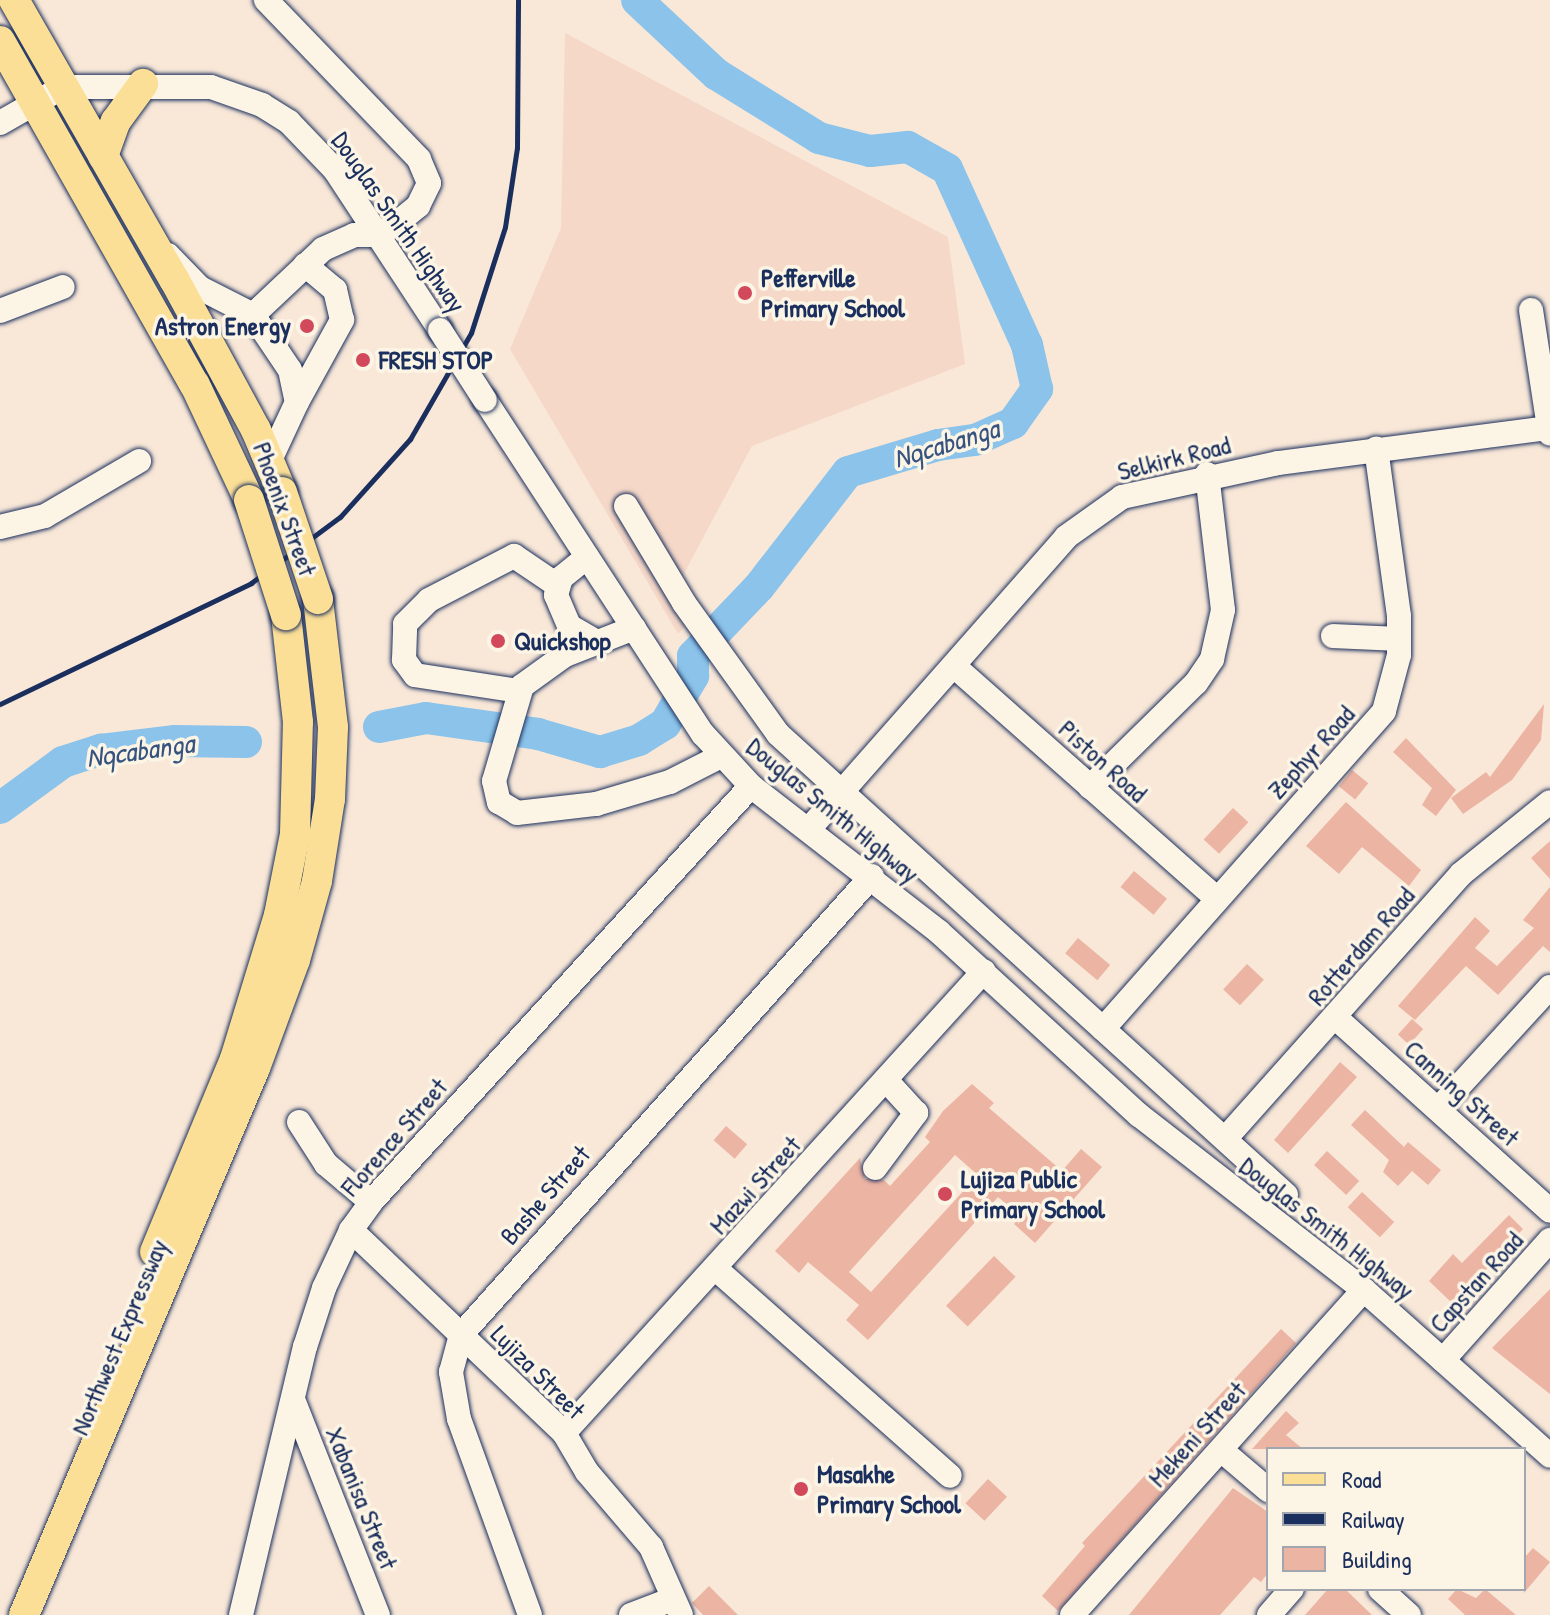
<!DOCTYPE html>
<html>
<head>
<meta charset="utf-8">
<style>
  body { margin:0 }
  #map { position:relative; width:1550px; height:1615px; overflow:hidden; background:#f9e8d8; font-family:"Patrick Hand",sans-serif }
  div>[style] { position:absolute }
  [style*='--x'] { left:calc(var(--x)*1px); top:calc(var(--y)*1px); width:calc(var(--w)*1px); rotate:calc(var(--a)*1deg) }
  .built>* { inset:0; background:#f5d8c8 }
  .river>* { height:32px; margin:-16px; padding:0 16px; transform-origin:16px; border-radius:16px; background:#8bc3ea }
  .building>* { inset:0; background:#ecb4a3; transform-origin:0 0 }
  .roads { filter:drop-shadow(0 0 2px #1b2f5e) drop-shadow(0 0 2px #1b2f5e) }
  .minor>* { height:24px; margin:-12px; padding:0 12px; transform-origin:12px; border-radius:12px; background:#fcf5e5 }
  .major>* { height:30px; margin:-15px; padding:0 15px; transform-origin:15px; border-radius:15px; background:#fbdf96 }
  .rail>* { height:5px; margin:-2.5px; padding:0 2.5px; transform-origin:2.5px; border-radius:2.5px; background:#1b2f5e }
  .bridges { filter:drop-shadow(0 0 2px #1b2f5e) drop-shadow(0 0 2px #1b2f5e) }
  .minor-bridge>* { height:24px; margin:-12px; padding:0 12px; transform-origin:12px; border-radius:12px; background:#fcf5e5 }
  .major-bridge>* { height:30px; margin:-15px; padding:0 15px; transform-origin:15px; border-radius:15px; background:#fbdf96 }
  .dots>* { width:22px; height:22px; translate:-50% -50%; box-sizing:border-box; border:4px solid #fcf5e5; border-radius:50% }
  span { translate:-50% -50%; white-space:nowrap; text-align:center; line-height:1.15; -webkit-text-stroke:7px #fcf5e5; paint-order:stroke }
  .street-label { font-size:26px; color:#1b2f5e }
  .poi-label { font-size:26px; color:#1b2f5e; font-weight:700 }
  .left { translate:0 -50%; text-align:left }
  .right { translate:-100% -50%; text-align:right }
  .water-label { font-size:28px; color:#375481; font-style:italic }
  .legend { position:absolute; left:1266px; top:1447px; width:260px; height:144px; box-sizing:border-box; background:#fcf5e5; border:2px solid #a2a6af; margin:0; padding:10px 14px; list-style:none; font-size:24px; color:#1b2f5e }
  .legend li { display:flex; align-items:center; gap:16px; height:40px }
  .legend b { width:40px; border:2px solid #a2a6af }
</style>
</head>
<body>
<div id="map">
  <div class="built">
    <div style="clip-path:polygon(565px 33px,948px 237px,965px 364px,752px 446px,680px 581px,695px 616px,678px 634px,510px 349px,561px 228px)"></div>
  </div>
  <div class="river">
    <div style="--x:379;--y:727;--w:48;--a:-10.8"></div>
    <div style="--x:426;--y:718;--w:113;--a:8.1"></div>
    <div style="--x:538;--y:734;--w:65;--a:16.2"></div>
    <div style="--x:600;--y:752;--w:41;--a:-17.1"></div>
    <div style="--x:639;--y:740;--w:31;--a:-32"></div>
    <div style="--x:665;--y:724;--w:56;--a:-59.7"></div>
    <div style="--x:693;--y:676;--w:20;--a:-90"></div>
    <div style="--x:693;--y:656;--w:95;--a:-46.3"></div>
    <div style="--x:759;--y:587;--w:145;--a:-52.3"></div>
    <div style="--x:848;--y:472;--w:94;--a:-16.7"></div>
    <div style="--x:938;--y:445;--w:37;--a:-8"></div>
    <div style="--x:975;--y:440;--w:42;--a:-24.1"></div>
    <div style="--x:1013;--y:423;--w:42;--a:-54.8"></div>
    <div style="--x:1037;--y:389;--w:45;--a:-102.8"></div>
    <div style="--x:1027;--y:345;--w:193;--a:-114.4"></div>
    <div style="--x:947;--y:169;--w:45;--a:-150.6"></div>
    <div style="--x:908;--y:147;--w:38;--a:174"></div>
    <div style="--x:870;--y:151;--w:53;--a:-165.7"></div>
    <div style="--x:819;--y:138;--w:121;--a:-148.1"></div>
    <div style="--x:716;--y:74;--w:108;--a:-136.9"></div>
    <div style="--x:0;--y:808;--w:78;--a:-36.1"></div>
    <div style="--x:63;--y:762;--w:40;--a:-18"></div>
    <div style="--x:101;--y:750;--w:75;--a:-6.9"></div>
    <div style="--x:175;--y:741;--w:71;--a:0.8"></div>
  </div>
  <div class="building">
    <div style="clip-path:polygon(1544px 704px,1541px 740px,1512px 780px,1463px 814px,1451px 798px,1486px 772px,1490px 777px)"></div>
    <div style="clip-path:polygon(1406px 738px,1456px 790px,1436px 816px,1422px 805px,1432px 788px,1393px 752px)"></div>
    <div style="left:1352px;top:770px;width:21px;height:21px;rotate:39deg"></div>
    <div style="clip-path:polygon(1346px 802px,1421px 870px,1409px 886px,1362px 847px,1339px 874px,1306px 846px)"></div>
    <div style="left:1233px;top:808px;width:21px;height:43px;rotate:43deg"></div>
    <div style="clip-path:polygon(1550px 841px,1550px 879px,1531px 858px)"></div>
    <div style="left:1134px;top:871px;width:43px;height:21px;rotate:40deg"></div>
    <div style="clip-path:polygon(1550px 887px,1550px 952px,1543px 946px,1498px 995px,1466px 966px,1415px 1020px,1398px 1006px,1475px 917px,1490px 931px,1475px 948px,1497px 966px,1534px 928px,1523px 920px)"></div>
    <div style="left:1078px;top:938px;width:42px;height:20px;rotate:40deg"></div>
    <div style="left:1247px;top:964px;width:23px;height:35px;rotate:43deg"></div>
    <div style="left:1412px;top:1019px;width:15px;height:21px;rotate:42deg"></div>
    <div style="clip-path:polygon(1340px 1062px,1357px 1077px,1288px 1153px,1274px 1140px)"></div>
    <div style="clip-path:polygon(evenodd,972px 1084px,994px 1103px,989px 1108px,1062px 1171px,1081px 1149px,1102px 1167px,1035px 1243px,1014px 1224px,1021px 1216px,998px 1197px,868px 1340px,846px 1320px,859px 1305px,808px 1262px,799px 1273px,775px 1251px,860px 1158px,865px 1179px,884px 1180px,890px 1186px,930px 1142px,925px 1137px,943px 1111px,972px 1084px,955px 1155px,978px 1175px,871px 1292px,849px 1272px,955px 1155px)"></div>
    <div style="clip-path:polygon(1365px 1110px,1404px 1147px,1408px 1142px,1441px 1170px,1428px 1185px,1412px 1171px,1398px 1186px,1383px 1172px,1389px 1160px,1351px 1125px)"></div>
    <div style="left:726px;top:1126px;width:28px;height:19px;rotate:41deg"></div>
    <div style="left:1327px;top:1151px;width:44px;height:19px;rotate:43deg"></div>
    <div style="left:1362px;top:1192px;width:44px;height:21px;rotate:43deg"></div>
    <div style="clip-path:polygon(1509px 1215px,1523px 1229px,1454px 1305px,1429px 1281px,1453px 1254px,1462px 1263px)"></div>
    <div style="left:994px;top:1256px;width:30px;height:69px;rotate:44deg"></div>
    <div style="clip-path:polygon(1550px 1289px,1550px 1394px,1492px 1348px)"></div>
    <div style="clip-path:polygon(1281px 1329px,1296px 1343px,1058px 1611px,1042px 1596px,1085px 1546px,1082px 1543px)"></div>
    <div style="clip-path:polygon(1286px 1411px,1299px 1423px,1286px 1435px,1303px 1449px,1252px 1449px)"></div>
    <div style="left:988px;top:1479px;width:26px;height:33px;rotate:43deg"></div>
    <div style="clip-path:polygon(1233px 1488px,1268px 1512px,1268px 1573px,1261px 1582px,1254px 1577px,1220px 1615px,1129px 1615px)"></div>
    <div style="clip-path:polygon(1533px 1548px,1550px 1562px,1524px 1593px,1524px 1558px)"></div>
    <div style="clip-path:polygon(709px 1586px,738px 1615px,703px 1615px,692px 1603px)"></div>
    <div style="clip-path:polygon(1328px 1589px,1345px 1589px,1372px 1615px,1305px 1615px)"></div>
    <div style="clip-path:polygon(1457px 1589px,1476px 1598px,1485px 1589px,1516px 1615px,1465px 1615px,1448px 1599px)"></div>
  </div>
  <div class="roads">
    <div class="minor">
      <div style="--x:0;--y:123;--w:73;--a:-29.7"></div>
      <div style="--x:63;--y:87;--w:148;--a:0"></div>
      <div style="--x:211;--y:87;--w:54;--a:19.4"></div>
      <div style="--x:262;--y:105;--w:32;--a:32"></div>
      <div style="--x:289;--y:122;--w:66;--a:46.2"></div>
      <div style="--x:335;--y:170;--w:191;--a:56.7"></div>
      <div style="--x:168;--y:255;--w:46;--a:45.9"></div>
      <div style="--x:200;--y:288;--w:59;--a:27"></div>
      <div style="--x:253;--y:315;--w:66;--a:56.1"></div>
      <div style="--x:290;--y:370;--w:33;--a:78"></div>
      <div style="--x:297;--y:402;--w:66;--a:115"></div>
      <div style="--x:1531;--y:310;--w:125;--a:81.3"></div>
      <div style="--x:0;--y:311;--w:67;--a:-20.9"></div>
      <div style="--x:253;--y:315;--w:96;--a:-43.3"></div>
      <div style="--x:323;--y:249;--w:34;--a:-24"></div>
      <div style="--x:354;--y:235;--w:25;--a:0"></div>
      <div style="--x:379;--y:235;--w:28;--a:-35"></div>
      <div style="--x:402;--y:219;--w:21;--a:-39"></div>
      <div style="--x:418;--y:206;--w:25;--a:-64"></div>
      <div style="--x:429;--y:183;--w:26;--a:-113"></div>
      <div style="--x:419;--y:159;--w:221;--a:-133.9"></div>
      <div style="--x:485;--y:400;--w:399;--a:56.9"></div>
      <div style="--x:703;--y:734;--w:71;--a:47.3"></div>
      <div style="--x:751;--y:786;--w:238;--a:37.8"></div>
      <div style="--x:939;--y:932;--w:271;--a:42.5"></div>
      <div style="--x:1139;--y:1115;--w:285;--a:37.9"></div>
      <div style="--x:1364;--y:1290;--w:249;--a:41.7"></div>
      <div style="--x:297;--y:402;--w:94;--a:-61.2"></div>
      <div style="--x:342;--y:320;--w:31;--a:-103"></div>
      <div style="--x:335;--y:290;--w:39;--a:-140"></div>
      <div style="--x:626;--y:506;--w:113;--a:59.1"></div>
      <div style="--x:684;--y:603;--w:161;--a:54.3"></div>
      <div style="--x:778;--y:734;--w:686;--a:42.22"></div>
      <div style="--x:0;--y:527;--w:46;--a:-13.7"></div>
      <div style="--x:45;--y:516;--w:109;--a:-30.3"></div>
      <div style="--x:587;--y:557;--w:33;--a:141"></div>
      <div style="--x:561;--y:578;--w:18;--a:106"></div>
      <div style="--x:556;--y:595;--w:34;--a:67"></div>
      <div style="--x:569;--y:626;--w:30;--a:30"></div>
      <div style="--x:634;--y:628;--w:74;--a:158.6"></div>
      <div style="--x:565;--y:655;--w:53;--a:144.2"></div>
      <div style="--x:522;--y:686;--w:99;--a:106.4"></div>
      <div style="--x:494;--y:781;--w:22;--a:77"></div>
      <div style="--x:499;--y:802;--w:21;--a:31"></div>
      <div style="--x:517;--y:813;--w:80;--a:-6.5"></div>
      <div style="--x:596;--y:804;--w:77;--a:-16.6"></div>
      <div style="--x:670;--y:782;--w:57;--a:-27"></div>
      <div style="--x:1333;--y:636;--w:66;--a:2.6"></div>
      <div style="--x:954;--y:666;--w:350;--a:41.5"></div>
      <div style="--x:519;--y:691;--w:105;--a:-171.3"></div>
      <div style="--x:415;--y:675;--w:19;--a:-126"></div>
      <div style="--x:404;--y:660;--w:36;--a:-88"></div>
      <div style="--x:405;--y:624;--w:34;--a:-45"></div>
      <div style="--x:429;--y:600;--w:96;--a:-27.4"></div>
      <div style="--x:514;--y:556;--w:52;--a:34"></div>
      <div style="--x:1090;--y:787;--w:148;--a:-44.5"></div>
      <div style="--x:1196;--y:683;--w:29;--a:-56"></div>
      <div style="--x:1212;--y:659;--w:50;--a:-77.3"></div>
      <div style="--x:1223;--y:610;--w:137;--a:-96.7"></div>
      <div style="--x:809;--y:829;--w:389;--a:-48.6"></div>
      <div style="--x:1066;--y:537;--w:69;--a:-35.5"></div>
      <div style="--x:1122;--y:497;--w:160;--a:-12.3"></div>
      <div style="--x:1278;--y:463;--w:273;--a:-7.4"></div>
      <div style="--x:1336;--y:1018;--w:288;--a:42"></div>
      <div style="--x:1103;--y:1029;--w:424;--a:-48.5"></div>
      <div style="--x:1384;--y:711;--w:58;--a:-75"></div>
      <div style="--x:1399;--y:655;--w:39;--a:-90"></div>
      <div style="--x:1399;--y:616;--w:169;--a:-97.8"></div>
      <div style="--x:1439;--y:1108;--w:164;--a:-47.5"></div>
      <div style="--x:299;--y:1122;--w:50;--a:57.3"></div>
      <div style="--x:326;--y:1164;--w:59;--a:40.2"></div>
      <div style="--x:1225;--y:1139;--w:355;--a:-48.3"></div>
      <div style="--x:1461;--y:874;--w:114;--a:-39"></div>
      <div style="--x:875;--y:1168;--w:69;--a:-53.3"></div>
      <div style="--x:916;--y:1113;--w:45;--a:-132.3"></div>
      <div style="--x:351;--y:1230;--w:294;--a:43.6"></div>
      <div style="--x:564;--y:1433;--w:45;--a:59.5"></div>
      <div style="--x:587;--y:1472;--w:99;--a:49.5"></div>
      <div style="--x:651;--y:1547;--w:74;--a:66.2"></div>
      <div style="--x:716;--y:1269;--w:312;--a:41.5"></div>
      <div style="--x:1443;--y:1360;--w:161;--a:-48.3"></div>
      <div style="--x:294;--y:1402;--w:229;--a:68.5"></div>
      <div style="--x:564;--y:1433;--w:624;--a:-47.73"></div>
      <div style="--x:1221;--y:1450;--w:62;--a:40.4"></div>
      <div style="--x:1380;--y:1589;--w:39;--a:42"></div>
      <div style="--x:241;--y:1615;--w:276;--a:-76.6"></div>
      <div style="--x:305;--y:1347;--w:62;--a:-72.1"></div>
      <div style="--x:324;--y:1288;--w:64;--a:-65"></div>
      <div style="--x:351;--y:1230;--w:34;--a:-54"></div>
      <div style="--x:371;--y:1202;--w:563;--a:-47.59"></div>
      <div style="--x:530;--y:1615;--w:208;--a:-109.9"></div>
      <div style="--x:459;--y:1419;--w:48;--a:-99.7"></div>
      <div style="--x:451;--y:1372;--w:38;--a:-75"></div>
      <div style="--x:461;--y:1335;--w:616;--a:-48.16"></div>
      <div style="--x:631;--y:1615;--w:42;--a:-21"></div>
      <div style="--x:1072;--y:1615;--w:437;--a:-48.1"></div>
      <div style="--x:1269;--y:1615;--w:35;--a:-49"></div>
    </div>
    <div class="major">
      <div style="--x:14;--y:0;--w:322;--a:60.2"></div>
      <div style="--x:174;--y:279;--w:172;--a:61.5"></div>
      <div style="--x:256;--y:430;--w:67;--a:67.2"></div>
      <div style="--x:0;--y:41;--w:395;--a:60.5"></div>
      <div style="--x:195;--y:385;--w:127;--a:64.8"></div>
      <div style="--x:103;--y:156;--w:37;--a:-70"></div>
      <div style="--x:116;--y:121;--w:46;--a:-53.9"></div>
      <div style="--x:155;--y:1252;--w:209;--a:-67.5"></div>
      <div style="--x:235;--y:1059;--w:151;--a:-73"></div>
      <div style="--x:279;--y:915;--w:83;--a:-78.8"></div>
      <div style="--x:295;--y:834;--w:112;--a:-88.5"></div>
      <div style="--x:298;--y:722;--w:108;--a:-96.4"></div>
      <div style="--x:24;--y:1615;--w:594;--a:-67.11"></div>
      <div style="--x:255;--y:1068;--w:115;--a:-69.7"></div>
      <div style="--x:295;--y:960;--w:82;--a:-74.4"></div>
      <div style="--x:317;--y:881;--w:83;--a:-81"></div>
      <div style="--x:330;--y:799;--w:72;--a:-87.6"></div>
      <div style="--x:333;--y:727;--w:129;--a:-96.7"></div>
    </div>
  </div>
  <div class="rail">
    <div style="--x:0;--y:704;--w:279;--a:-25.7"></div>
    <div style="--x:251;--y:583;--w:111;--a:-36.6"></div>
    <div style="--x:340;--y:517;--w:105;--a:-48.1"></div>
    <div style="--x:410;--y:439;--w:122;--a:-60.1"></div>
    <div style="--x:471;--y:333;--w:111;--a:-72.2"></div>
    <div style="--x:505;--y:227;--w:80;--a:-81.4"></div>
    <div style="--x:517;--y:148;--w:148;--a:-89.6"></div>
  </div>
  <div class="bridges">
    <div class="minor-bridge">
      <div style="--x:440;--y:330;--w:83;--a:57.3"></div>
    </div>
    <div class="major-bridge">
      <div style="--x:282;--y:492;--w:113;--a:71.4"></div>
      <div style="--x:249;--y:500;--w:121;--a:72.2"></div>
    </div>
  </div>
  <div class="dots">
    <div style="left:745px;top:293px;background:#d1495b"></div>
    <div style="left:307px;top:326px;background:#d1495b"></div>
    <div style="left:363px;top:360px;background:#d1495b"></div>
    <div style="left:498px;top:641px;background:#d1495b"></div>
    <div style="left:945px;top:1194px;background:#d1495b"></div>
    <div style="left:801px;top:1489px;background:#d1495b"></div>
  </div>
  <div class="street-label">
    <span style="left:399px;top:222px;rotate:55deg">Douglas Smith Highway</span>
    <span style="left:1174px;top:458px;rotate:-14deg">Selkirk Road</span>
    <span style="left:285px;top:509px;rotate:70deg">Phoenix Street</span>
    <span style="left:1311px;top:752px;rotate:-48deg">Zephyr Road</span>
    <span style="left:1103px;top:761px;rotate:42deg">Piston Road</span>
    <span style="left:833px;top:810px;rotate:39deg">Douglas Smith Highway</span>
    <span style="left:1361px;top:946px;rotate:-49deg">Rotterdam Road</span>
    <span style="left:1462px;top:1093px;rotate:42deg">Canning Street</span>
    <span style="left:394px;top:1137px;rotate:-49deg">Florence Street</span>
    <span style="left:755px;top:1185px;rotate:-48deg">Mazwi Street</span>
    <span style="left:545px;top:1195px;rotate:-49deg">Bashe Street</span>
    <span style="left:1327px;top:1228px;rotate:38deg">Douglas Smith Highway</span>
    <span style="left:1476px;top:1282px;rotate:-48deg">Capstan Road</span>
    <span style="left:119px;top:1337px;rotate:-67deg">Northwest Expressway</span>
    <span style="left:538px;top:1372px;rotate:45deg">Lujiza Street</span>
    <span style="left:1197px;top:1434px;rotate:-48deg">Mekeni Street</span>
    <span style="left:362px;top:1498px;rotate:68deg">Xabanisa Street</span>
  </div>
  <div class="poi-label">
    <span class="left" style="left:761px;top:293px">Pefferville<br>Primary School</span>
    <span class="right" style="left:291px;top:326px">Astron Energy</span>
    <span class="left" style="left:379px;top:360px">FRESH STOP</span>
    <span class="left" style="left:514px;top:641px">Quickshop</span>
    <span class="left" style="left:961px;top:1194px">Lujiza Public<br>Primary School</span>
    <span class="left" style="left:817px;top:1489px">Masakhe<br>Primary School</span>
  </div>
  <div class="water-label">
    <span style="left:946px;top:443px;rotate:-17deg">Nqcabanga</span>
    <span style="left:140px;top:750px;rotate:-8deg">Nqcabanga</span>
  </div>
  <ul class="legend">
  <li><b style="height:10px;background:#fbdf96"></b>Road</li>
  <li><b style="height:10px;background:#1b2f5e"></b>Railway</li>
  <li><b style="height:22px;background:#ecb4a3"></b>Building</li>
  </ul>
</div>
</body>
</html>
